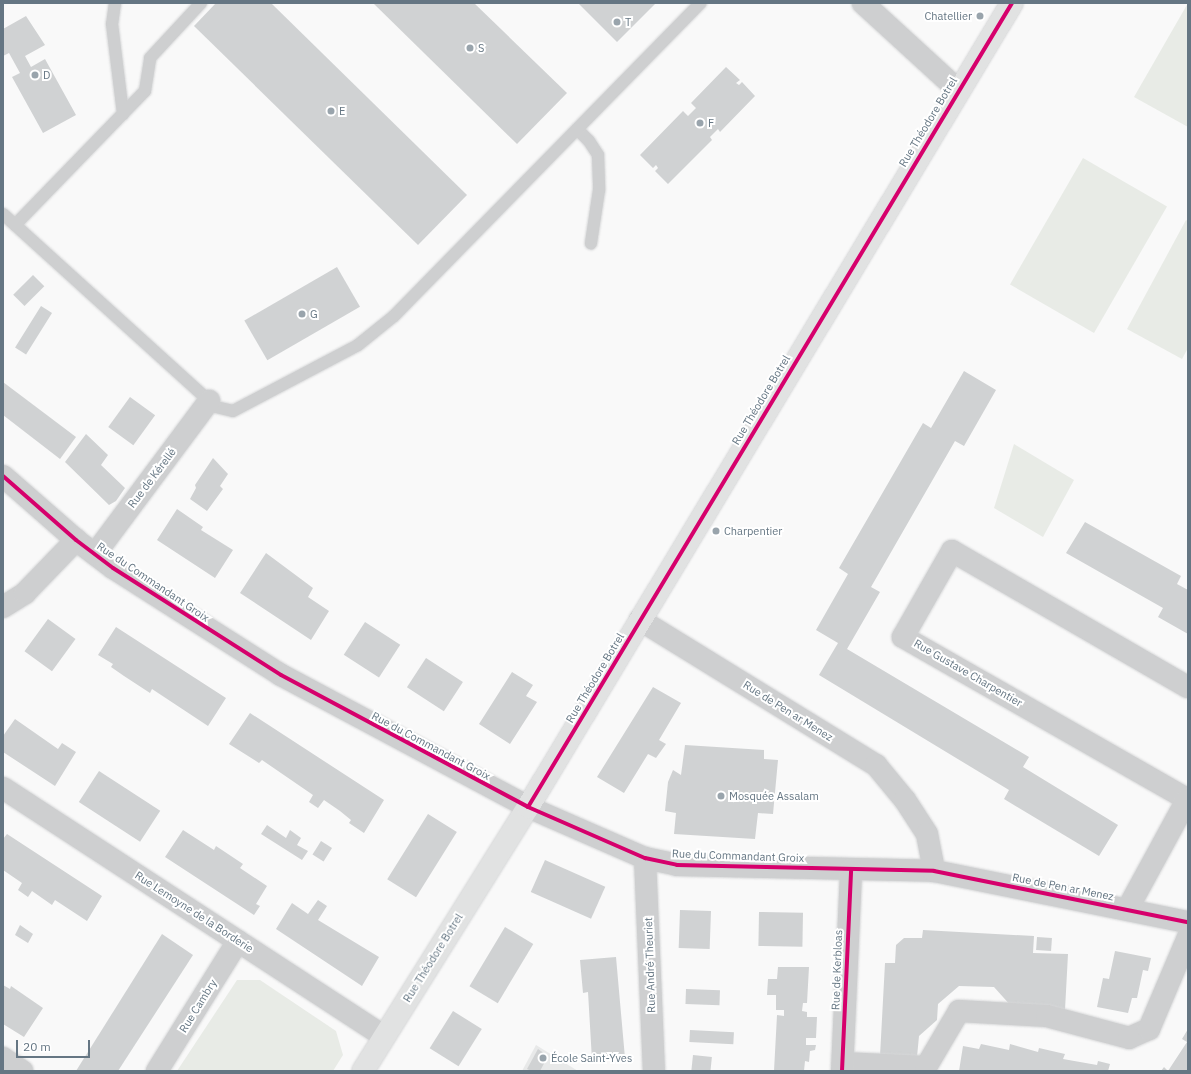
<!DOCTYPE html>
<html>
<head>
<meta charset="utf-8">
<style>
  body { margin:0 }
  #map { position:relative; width:1191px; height:1074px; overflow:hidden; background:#f9f9f9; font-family:"IBM Plex Sans",sans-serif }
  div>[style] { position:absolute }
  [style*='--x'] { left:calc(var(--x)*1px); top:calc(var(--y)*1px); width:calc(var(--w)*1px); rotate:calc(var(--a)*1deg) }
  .built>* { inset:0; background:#e8e9e9 }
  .green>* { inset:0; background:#e8ebe6; transform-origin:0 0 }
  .building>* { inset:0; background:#d0d2d3; transform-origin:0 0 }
  .roads { filter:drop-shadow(0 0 1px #d5d6d7) drop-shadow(0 0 1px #d5d6d7) }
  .lane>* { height:12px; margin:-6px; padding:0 6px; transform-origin:6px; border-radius:6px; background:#cecfd0 }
  .street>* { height:22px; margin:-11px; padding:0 11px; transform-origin:11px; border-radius:11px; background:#cecfd0 }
  .secondary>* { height:22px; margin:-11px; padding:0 11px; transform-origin:11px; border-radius:11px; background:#e1e2e2 }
  .cycleway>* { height:4px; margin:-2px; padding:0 2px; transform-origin:2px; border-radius:2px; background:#d6006c }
  .dots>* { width:11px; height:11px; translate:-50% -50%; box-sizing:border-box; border:2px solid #fff; border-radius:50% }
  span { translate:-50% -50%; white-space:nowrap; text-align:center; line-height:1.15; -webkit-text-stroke:4px #fff; paint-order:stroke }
  .poi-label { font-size:11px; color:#657683 }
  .right { translate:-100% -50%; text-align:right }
  .left { translate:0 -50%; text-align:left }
  .street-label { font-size:11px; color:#657683 }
  .frame { position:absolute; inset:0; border:4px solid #657683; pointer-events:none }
  .scale { position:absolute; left:16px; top:1040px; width:74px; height:18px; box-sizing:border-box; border:2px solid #657683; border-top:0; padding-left:5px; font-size:12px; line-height:14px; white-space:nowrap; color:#657683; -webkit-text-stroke:3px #fff; paint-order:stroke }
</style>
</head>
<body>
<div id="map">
  <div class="built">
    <div style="clip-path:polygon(536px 1045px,578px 1071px,522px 1071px)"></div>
  </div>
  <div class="green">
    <div style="clip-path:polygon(1188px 3px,1188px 127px,1134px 97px)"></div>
    <div style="left:1083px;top:158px;width:97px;height:146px;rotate:30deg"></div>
    <div style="clip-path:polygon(1186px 220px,1188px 221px,1188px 348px,1182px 359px,1127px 329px)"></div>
    <div style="clip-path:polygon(1014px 444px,1074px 480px,1043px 537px,994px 508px)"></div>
    <div style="clip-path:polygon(237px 980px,260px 980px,336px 1031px,343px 1055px,333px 1071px,177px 1071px)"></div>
  </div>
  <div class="building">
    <div style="clip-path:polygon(216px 3px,271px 3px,467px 195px,418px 245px,194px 26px)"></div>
    <div style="clip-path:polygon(373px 3px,474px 3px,567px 93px,517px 144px)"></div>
    <div style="clip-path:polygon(578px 3px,656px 3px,617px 42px)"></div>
    <div style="clip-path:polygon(26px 16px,45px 45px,25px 56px,31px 67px,45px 59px,76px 115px,43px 133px,12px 77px,20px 73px,9px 53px,3px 56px,3px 29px)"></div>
    <div style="clip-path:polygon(726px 67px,740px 80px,736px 83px,739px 85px,742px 82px,755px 96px,720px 132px,718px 129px,710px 137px,712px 140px,668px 184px,655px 171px,658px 168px,656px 165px,653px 168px,640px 155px,683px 111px,688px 116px,696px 108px,691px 103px)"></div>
    <div style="left:337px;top:267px;width:46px;height:107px;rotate:60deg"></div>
    <div style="left:33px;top:275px;width:16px;height:28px;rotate:45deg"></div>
    <div style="left:41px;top:306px;width:13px;height:49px;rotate:32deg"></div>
    <div style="clip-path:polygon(964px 371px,996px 390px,964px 446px,955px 441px,871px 587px,880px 592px,847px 649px,1029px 757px,1023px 767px,1118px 825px,1099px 856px,1004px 799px,1009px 790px,819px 675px,838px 643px,816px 630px,848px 574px,839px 568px,923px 423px,931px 428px)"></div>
    <div style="clip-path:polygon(3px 382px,76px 437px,60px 459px,3px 415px)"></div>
    <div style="left:130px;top:397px;width:31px;height:37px;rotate:36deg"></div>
    <div style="clip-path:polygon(86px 434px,108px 455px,101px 465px,125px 488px,116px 501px,109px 505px,65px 462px)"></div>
    <div style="clip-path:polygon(213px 458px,228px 474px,220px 486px,223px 489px,207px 511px,190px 499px,196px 488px,195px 485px)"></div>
    <div style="clip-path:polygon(177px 509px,203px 527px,201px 530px,233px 550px,215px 578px,157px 540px)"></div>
    <div style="clip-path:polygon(1085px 522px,1181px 576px,1177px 584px,1188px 590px,1188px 634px,1158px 617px,1163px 608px,1066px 553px)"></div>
    <div style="clip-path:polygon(266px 553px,313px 588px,308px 597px,329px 611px,311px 640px,240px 593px)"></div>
    <div style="left:48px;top:619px;width:34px;height:40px;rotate:36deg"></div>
    <div style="left:365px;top:622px;width:42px;height:39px;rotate:33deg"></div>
    <div style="clip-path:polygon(116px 627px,226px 698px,208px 726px,152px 689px,150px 693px,124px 676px,111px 667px,113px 664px,98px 655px)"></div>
    <div style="left:426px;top:658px;width:44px;height:35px;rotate:33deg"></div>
    <div style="clip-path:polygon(512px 672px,533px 685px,526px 696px,537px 702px,510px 744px,479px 724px)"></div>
    <div style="clip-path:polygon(653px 687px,681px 703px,659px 740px,666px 744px,656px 758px,648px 754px,624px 793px,597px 777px)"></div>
    <div style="clip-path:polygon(250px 713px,384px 800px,364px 833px,349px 823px,351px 820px,340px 811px,324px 800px,318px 808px,309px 802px,313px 795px,262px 760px,259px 763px,229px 744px)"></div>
    <div style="clip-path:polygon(15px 719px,58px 749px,62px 743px,76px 752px,55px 786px,3px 752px,3px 736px)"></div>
    <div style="clip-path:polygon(685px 745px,764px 750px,764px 759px,778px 760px,773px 814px,758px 813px,755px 839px,674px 834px,676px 813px,665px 811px,668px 782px,673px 770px,681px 775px)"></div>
    <div style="left:99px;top:771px;width:73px;height:37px;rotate:33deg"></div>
    <div style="left:428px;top:814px;width:34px;height:77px;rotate:32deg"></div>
    <div style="clip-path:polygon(267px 825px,286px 838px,290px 830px,301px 838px,297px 845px,308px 851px,302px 860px,261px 834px)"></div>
    <div style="clip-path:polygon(183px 830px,214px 850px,216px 846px,243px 864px,240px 868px,267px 886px,256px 904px,260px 906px,254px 915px,165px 857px)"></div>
    <div style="clip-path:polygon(7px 834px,102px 896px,87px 921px,55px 900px,52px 905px,32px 891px,28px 897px,18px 890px,22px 883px,3px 870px,3px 839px)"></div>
    <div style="left:321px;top:841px;width:13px;height:16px;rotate:32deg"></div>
    <div style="left:545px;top:860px;width:66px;height:35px;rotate:24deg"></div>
    <div style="clip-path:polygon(318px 900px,327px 906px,318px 920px,379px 957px,362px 986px,276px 929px,292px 903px,308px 914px)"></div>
    <div style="left:680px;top:910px;width:31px;height:38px;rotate:2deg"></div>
    <div style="left:759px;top:912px;width:44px;height:34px;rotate:1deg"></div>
    <div style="clip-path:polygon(20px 925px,33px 934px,28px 943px,15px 935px)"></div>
    <div style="left:505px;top:927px;width:33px;height:69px;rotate:31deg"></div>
    <div style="clip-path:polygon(923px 930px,1034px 936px,1033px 953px,1068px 954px,1065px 1010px,1012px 1007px,994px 987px,959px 986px,938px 1004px,937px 1020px,919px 1036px,917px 1057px,880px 1056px,885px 963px,895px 963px,896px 945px,904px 938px,922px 938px)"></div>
    <div style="clip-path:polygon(162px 934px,193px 955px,118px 1071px,76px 1071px)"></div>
    <div style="left:1037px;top:937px;width:15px;height:13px;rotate:4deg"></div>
    <div style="clip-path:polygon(1115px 951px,1151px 958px,1148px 971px,1143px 970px,1137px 998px,1132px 998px,1128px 1013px,1097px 1007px,1103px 978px,1109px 979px)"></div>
    <div style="clip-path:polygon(616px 957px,625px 1058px,592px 1060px,588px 992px,583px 993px,580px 960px)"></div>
    <div style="clip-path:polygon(778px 967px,809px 967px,807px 1003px,803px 1003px,802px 1011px,807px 1012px,807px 1017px,817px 1017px,816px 1038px,806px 1038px,806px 1045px,816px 1045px,815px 1050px,810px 1051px,809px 1062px,805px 1061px,804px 1071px,774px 1071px,777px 1015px,784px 1016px,784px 1010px,776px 1010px,776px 995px,767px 995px,768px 979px,777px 979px)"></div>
    <div style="clip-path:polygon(3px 985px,10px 989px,11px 986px,43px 1008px,24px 1037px,3px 1024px)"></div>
    <div style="left:686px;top:989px;width:34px;height:15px;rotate:2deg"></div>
    <div style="left:453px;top:1011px;width:34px;height:44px;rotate:32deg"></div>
    <div style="clip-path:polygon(1188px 1029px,1188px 1071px,1161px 1071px,1164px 1067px,1168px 1071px,1187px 1042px,1182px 1039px)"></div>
    <div style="left:690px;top:1030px;width:44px;height:12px;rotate:3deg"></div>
    <div style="clip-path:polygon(981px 1044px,1009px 1050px,1010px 1044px,1038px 1052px,1039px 1048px,1065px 1054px,1063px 1059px,1097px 1065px,1098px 1061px,1110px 1064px,1108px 1071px,959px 1071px,963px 1046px,979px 1049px)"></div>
    <div style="clip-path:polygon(538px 1049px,548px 1056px,540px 1071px,531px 1071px,527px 1069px)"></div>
    <div style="left:693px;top:1055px;width:19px;height:16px;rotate:6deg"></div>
  </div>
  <div class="roads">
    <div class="lane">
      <div style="--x:115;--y:3;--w:21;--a:98"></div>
      <div style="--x:112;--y:24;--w:91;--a:83"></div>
      <div style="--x:577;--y:129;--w:17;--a:45"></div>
      <div style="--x:589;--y:141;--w:17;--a:57"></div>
      <div style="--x:598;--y:155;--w:35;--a:88"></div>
      <div style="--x:599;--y:190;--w:54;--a:98.6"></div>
      <div style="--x:3;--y:214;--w:287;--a:42.2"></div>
      <div style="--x:216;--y:407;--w:17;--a:13"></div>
      <div style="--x:233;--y:411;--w:141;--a:-27.8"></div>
      <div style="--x:358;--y:345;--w:46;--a:-38.9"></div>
      <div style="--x:394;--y:316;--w:438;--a:-45.6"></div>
      <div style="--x:15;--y:225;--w:187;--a:-45.9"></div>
      <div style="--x:145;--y:91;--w:33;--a:-81"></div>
      <div style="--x:150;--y:58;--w:75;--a:-47.2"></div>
    </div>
    <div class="street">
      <div style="--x:863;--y:3;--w:129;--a:42.5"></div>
      <div style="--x:3;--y:476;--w:97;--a:41.2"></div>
      <div style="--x:76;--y:540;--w:46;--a:37.1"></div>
      <div style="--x:113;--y:568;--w:199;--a:32.5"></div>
      <div style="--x:281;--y:675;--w:280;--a:28.1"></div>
      <div style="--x:528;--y:807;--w:128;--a:23.6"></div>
      <div style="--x:645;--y:858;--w:33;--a:12"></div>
      <div style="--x:677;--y:865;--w:257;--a:1.3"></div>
      <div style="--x:934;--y:871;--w:259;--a:11.4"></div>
      <div style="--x:95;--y:554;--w:191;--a:-53.3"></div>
      <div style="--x:3;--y:607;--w:26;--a:-32"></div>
      <div style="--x:25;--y:593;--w:74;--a:-46.1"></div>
      <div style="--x:640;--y:620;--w:277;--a:31.6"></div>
      <div style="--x:876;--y:765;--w:45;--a:50.4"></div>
      <div style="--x:905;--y:800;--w:40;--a:57.1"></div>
      <div style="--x:927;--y:834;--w:38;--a:79"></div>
      <div style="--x:3;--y:788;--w:455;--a:33.1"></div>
      <div style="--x:1187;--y:799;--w:327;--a:-150.3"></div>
      <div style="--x:903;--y:637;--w:99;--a:-60.3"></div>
      <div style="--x:952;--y:551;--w:272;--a:30"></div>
      <div style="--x:645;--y:858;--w:213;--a:87.6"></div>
      <div style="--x:1128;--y:908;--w:125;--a:-61.4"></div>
      <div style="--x:3;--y:1058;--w:23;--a:34"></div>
      <div style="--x:843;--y:1063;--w:83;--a:2.8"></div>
      <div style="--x:926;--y:1067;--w:65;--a:-59.5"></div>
      <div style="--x:959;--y:1011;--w:88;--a:3.3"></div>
      <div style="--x:1047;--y:1016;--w:85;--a:15"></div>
      <div style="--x:1129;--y:1038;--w:22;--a:-24"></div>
      <div style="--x:1149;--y:1029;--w:100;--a:-67"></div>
      <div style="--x:157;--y:1071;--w:153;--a:-58.1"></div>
      <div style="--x:842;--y:1071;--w:201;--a:-87.4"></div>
    </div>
    <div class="secondary">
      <div style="--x:363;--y:1071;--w:311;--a:-58"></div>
      <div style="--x:528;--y:807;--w:938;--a:-58.95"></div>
    </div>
  </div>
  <div class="cycleway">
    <div style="--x:3;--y:476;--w:97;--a:41.2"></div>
    <div style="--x:76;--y:540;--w:46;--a:37.1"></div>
    <div style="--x:113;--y:568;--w:199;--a:32.5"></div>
    <div style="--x:281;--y:675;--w:280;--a:28.1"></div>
    <div style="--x:528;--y:807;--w:128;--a:23.6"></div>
    <div style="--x:645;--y:858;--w:33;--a:12"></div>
    <div style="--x:677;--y:865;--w:257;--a:1.3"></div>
    <div style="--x:934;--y:871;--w:259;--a:11.4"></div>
    <div style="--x:528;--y:807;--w:938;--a:-58.95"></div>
    <div style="--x:842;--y:1071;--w:201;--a:-87.4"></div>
  </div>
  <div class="dots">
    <div style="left:980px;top:16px;background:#99a4ac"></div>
    <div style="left:617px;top:22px;background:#99a4ac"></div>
    <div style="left:470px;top:48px;background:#99a4ac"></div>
    <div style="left:35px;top:75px;background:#99a4ac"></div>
    <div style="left:331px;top:111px;background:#99a4ac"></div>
    <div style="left:700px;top:123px;background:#99a4ac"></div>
    <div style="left:302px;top:314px;background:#99a4ac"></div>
    <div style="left:716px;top:531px;background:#99a4ac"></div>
    <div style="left:721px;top:796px;background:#99a4ac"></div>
    <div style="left:543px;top:1058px;background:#99a4ac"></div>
  </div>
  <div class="poi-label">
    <span class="right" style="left:972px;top:16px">Chatellier</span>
    <span class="left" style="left:625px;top:22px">T</span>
    <span class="left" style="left:478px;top:48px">S</span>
    <span class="left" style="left:43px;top:75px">D</span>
    <span class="left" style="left:339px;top:111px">E</span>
    <span class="left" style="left:708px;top:123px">F</span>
    <span class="left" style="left:310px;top:314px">G</span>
    <span class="left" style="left:724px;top:531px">Charpentier</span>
    <span class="left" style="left:729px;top:796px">Mosquée Assalam</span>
    <span class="left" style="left:551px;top:1058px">École Saint-Yves</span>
  </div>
  <div class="street-label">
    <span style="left:928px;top:122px;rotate:-59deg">Rue Théodore Botrel</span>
    <span style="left:761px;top:400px;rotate:-59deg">Rue Théodore Botrel</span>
    <span style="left:152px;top:478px;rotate:-53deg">Rue de Kérellé</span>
    <span style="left:153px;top:582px;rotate:34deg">Rue du Commandant Groix</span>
    <span style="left:968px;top:673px;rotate:30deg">Rue Gustave Charpentier</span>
    <span style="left:595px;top:678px;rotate:-59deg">Rue Théodore Botrel</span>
    <span style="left:788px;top:711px;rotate:32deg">Rue de Pen ar Menez</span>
    <span style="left:431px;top:746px;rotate:28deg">Rue du Commandant Groix</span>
    <span style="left:738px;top:856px;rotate:2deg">Rue du Commandant Groix</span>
    <span style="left:1063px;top:887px;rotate:11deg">Rue de Pen ar Menez</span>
    <span style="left:194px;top:912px;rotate:33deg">Rue Lemoyne de la Borderie</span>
    <span style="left:433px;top:958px;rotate:-58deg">Rue Théodore Botrel</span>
    <span style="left:650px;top:965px;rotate:-92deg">Rue André Theuriet</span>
    <span style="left:837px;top:970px;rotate:-88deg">Rue de Kerbloas</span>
    <span style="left:198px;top:1006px;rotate:-58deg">Rue Cambry</span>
  </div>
  <div class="frame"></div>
  <div class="scale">20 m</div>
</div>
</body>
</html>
